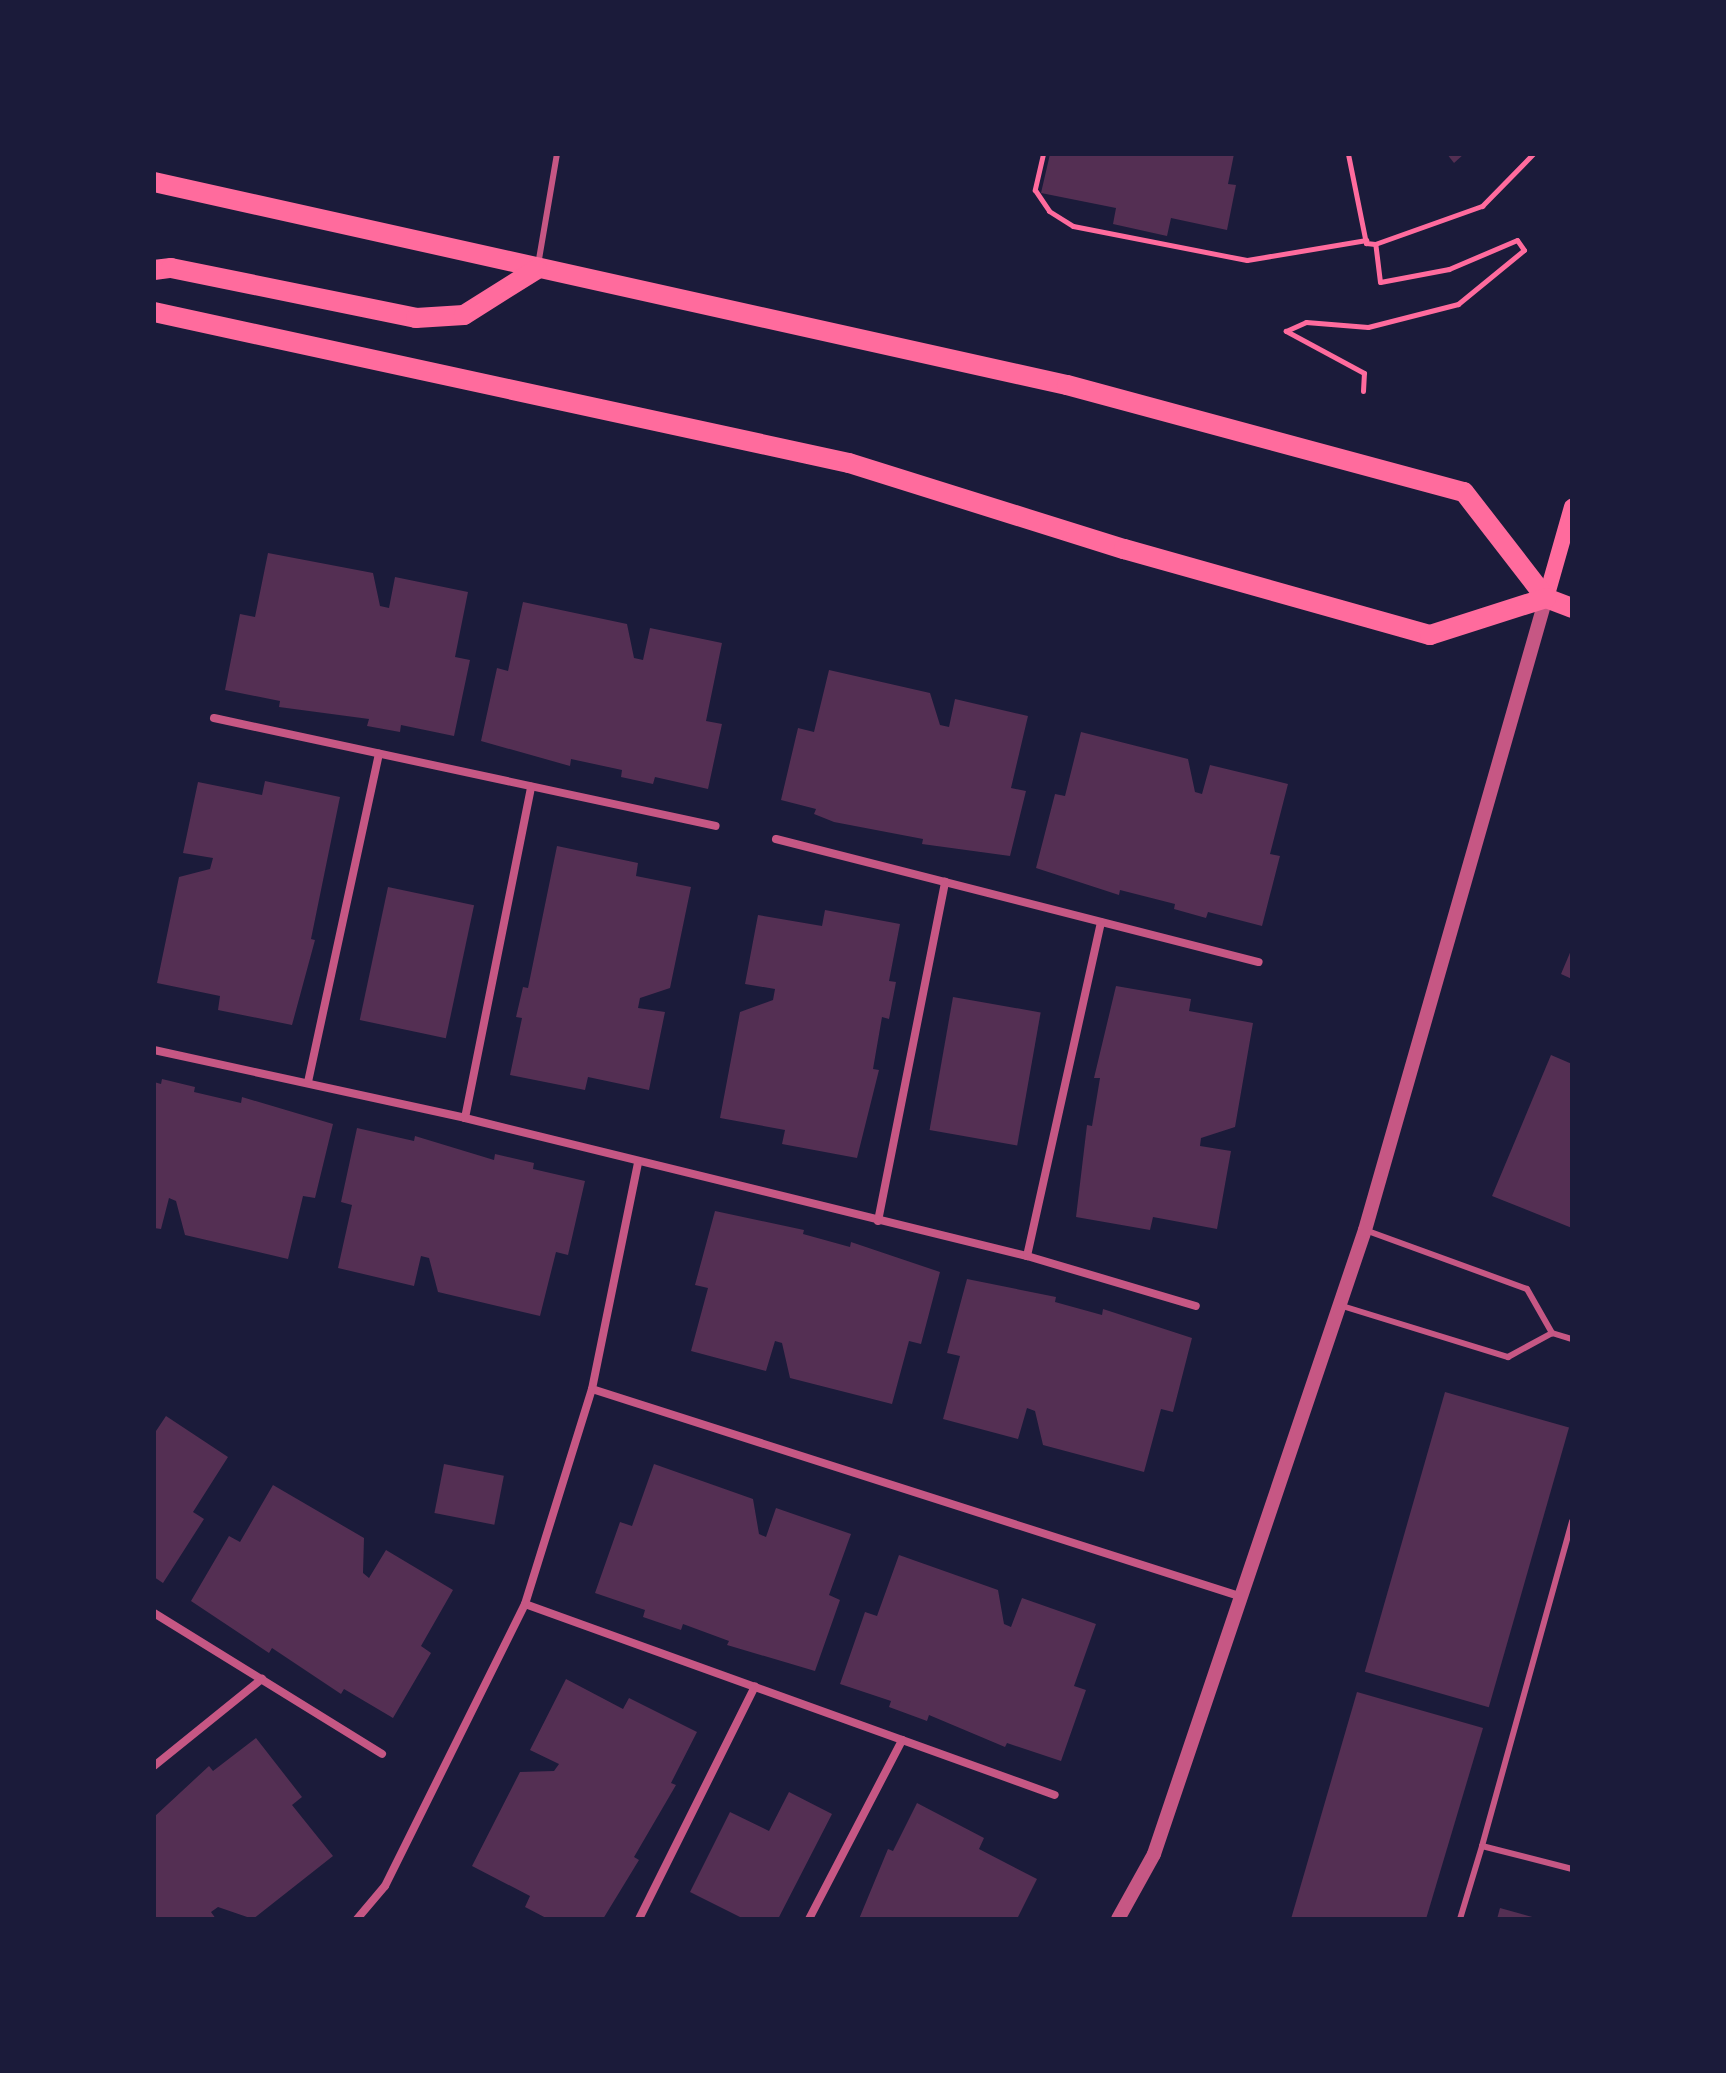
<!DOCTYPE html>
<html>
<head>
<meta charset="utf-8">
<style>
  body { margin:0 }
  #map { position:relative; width:1726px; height:2073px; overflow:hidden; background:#1b1b3a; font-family:Jost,sans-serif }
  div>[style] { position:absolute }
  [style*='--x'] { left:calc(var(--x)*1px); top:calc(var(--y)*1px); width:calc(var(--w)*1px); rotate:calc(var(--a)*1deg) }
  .building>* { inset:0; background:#542f53; transform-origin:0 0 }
  .path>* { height:5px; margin:-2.5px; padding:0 2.5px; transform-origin:2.5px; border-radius:2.5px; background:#ff6b9d }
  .service>* { height:6px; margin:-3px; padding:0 3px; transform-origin:3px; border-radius:3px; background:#c65784 }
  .minor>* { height:8px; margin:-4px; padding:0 4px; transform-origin:4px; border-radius:4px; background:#c65784 }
  .tertiary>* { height:14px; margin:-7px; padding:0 7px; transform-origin:7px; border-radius:7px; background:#c65784 }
  .secondary>* { height:16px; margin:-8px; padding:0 8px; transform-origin:8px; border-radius:8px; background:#ff6b9d }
  .primary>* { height:20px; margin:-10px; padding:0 10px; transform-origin:10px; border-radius:10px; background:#ff6b9d }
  span { translate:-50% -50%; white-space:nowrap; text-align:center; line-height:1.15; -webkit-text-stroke:6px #1b1b3a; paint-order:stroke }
  .frame { position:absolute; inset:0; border:156px solid #1b1b3a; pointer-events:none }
</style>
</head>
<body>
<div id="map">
  <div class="building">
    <div style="clip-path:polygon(1050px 154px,1234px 154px,1228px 184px,1236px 185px,1227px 230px,1171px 218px,1167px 236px,1113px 224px,1116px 208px,1041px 193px)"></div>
    <div style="clip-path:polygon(1447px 154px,1464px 154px,1454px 163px)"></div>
    <div style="clip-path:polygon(268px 553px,373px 573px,380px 606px,389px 608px,395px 577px,468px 592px,455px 657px,470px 660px,454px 736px,401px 725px,400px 732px,367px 726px,369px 719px,279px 707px,280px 701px,225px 690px,240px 614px,255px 617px)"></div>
    <div style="clip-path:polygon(523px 602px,627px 624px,634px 658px,643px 660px,650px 628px,722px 643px,706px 721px,722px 724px,708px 789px,655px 777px,653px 784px,621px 777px,622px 770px,571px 759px,570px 766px,481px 741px,497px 668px,508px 671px)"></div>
    <div style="clip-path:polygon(829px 670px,930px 693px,940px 725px,949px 727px,955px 699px,1028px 716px,1011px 788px,1026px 791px,1010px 856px,922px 844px,923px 839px,834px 822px,814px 814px,816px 809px,781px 800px,798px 728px,814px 732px)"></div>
    <div style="clip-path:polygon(1081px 732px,1188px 759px,1195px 792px,1202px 794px,1210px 765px,1288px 784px,1270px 854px,1280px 856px,1262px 926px,1208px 912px,1206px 918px,1174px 909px,1175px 904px,1120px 890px,1119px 895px,1036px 868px,1055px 794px,1065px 796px)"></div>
    <div style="clip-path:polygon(265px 781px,340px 797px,311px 939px,315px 940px,292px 1025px,218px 1010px,220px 996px,157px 983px,179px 877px,210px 869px,213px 858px,183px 853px,198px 782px,262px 795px)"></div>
    <div style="clip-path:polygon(557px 846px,638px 863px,636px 876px,691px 887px,670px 988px,640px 998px,638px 1008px,665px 1012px,649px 1090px,588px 1077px,585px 1090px,510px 1075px,522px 1018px,516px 1017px,523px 987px,528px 988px)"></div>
    <div style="left:388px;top:887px;width:88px;height:136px;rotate:12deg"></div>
    <div style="clip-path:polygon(825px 910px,900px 924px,889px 981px,896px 982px,889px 1019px,882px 1017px,873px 1069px,879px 1070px,857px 1158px,782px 1144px,785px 1130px,720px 1118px,740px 1012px,773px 1000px,775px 989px,745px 984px,758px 915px,822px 926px)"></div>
    <div style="clip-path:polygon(1572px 948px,1572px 979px,1561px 974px)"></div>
    <div style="clip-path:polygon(1116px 986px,1191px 999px,1189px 1011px,1253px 1023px,1235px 1127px,1201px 1138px,1200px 1146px,1231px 1151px,1217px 1229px,1153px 1217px,1150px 1230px,1076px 1217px,1087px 1125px,1092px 1126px,1100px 1078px,1094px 1078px)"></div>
    <div style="left:953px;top:997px;width:89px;height:135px;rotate:10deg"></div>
    <div style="clip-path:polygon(1551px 1055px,1572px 1064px,1572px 1228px,1492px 1196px)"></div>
    <div style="clip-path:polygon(162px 1079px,195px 1087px,194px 1092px,241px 1103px,242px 1097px,333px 1124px,315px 1198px,303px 1196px,288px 1259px,185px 1235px,176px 1201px,169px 1198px,161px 1229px,154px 1228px,154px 1082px,161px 1084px)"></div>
    <div style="clip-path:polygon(357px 1128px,414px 1141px,415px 1136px,494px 1160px,495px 1154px,534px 1163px,533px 1169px,585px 1181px,568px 1255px,556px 1252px,540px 1316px,438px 1292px,429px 1258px,421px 1256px,414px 1286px,338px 1268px,352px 1205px,341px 1202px)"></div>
    <div style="clip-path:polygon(715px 1211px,804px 1230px,803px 1234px,850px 1247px,851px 1242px,940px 1272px,921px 1344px,909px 1341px,892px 1404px,790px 1378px,782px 1343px,775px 1341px,766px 1371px,691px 1351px,708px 1288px,695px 1285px)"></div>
    <div style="clip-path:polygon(967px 1279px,1056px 1297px,1055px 1302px,1102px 1315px,1103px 1309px,1192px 1338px,1173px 1412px,1161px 1409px,1144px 1472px,1043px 1445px,1035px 1411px,1027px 1408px,1018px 1439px,943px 1419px,960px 1356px,947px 1353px)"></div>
    <div style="left:1445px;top:1392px;width:129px;height:291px;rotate:16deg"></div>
    <div style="clip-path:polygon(166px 1416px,228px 1457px,193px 1512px,204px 1519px,163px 1583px,154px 1577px,154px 1434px)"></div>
    <div style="left:444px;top:1464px;width:61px;height:50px;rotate:11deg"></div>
    <div style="clip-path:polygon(654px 1464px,753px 1499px,759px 1534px,766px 1537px,776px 1508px,851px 1534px,829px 1595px,840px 1600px,815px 1671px,727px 1645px,729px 1641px,683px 1624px,681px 1630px,643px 1617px,645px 1610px,595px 1593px,620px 1522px,632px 1526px)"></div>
    <div style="clip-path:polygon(273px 1485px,364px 1538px,363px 1573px,369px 1578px,386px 1550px,453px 1590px,421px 1646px,431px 1653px,393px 1718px,344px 1689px,341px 1694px,272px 1648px,269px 1653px,191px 1601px,229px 1536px,240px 1542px)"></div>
    <div style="clip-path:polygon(899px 1555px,998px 1590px,1004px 1624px,1011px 1627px,1022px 1598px,1096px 1624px,1074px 1686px,1086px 1690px,1061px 1761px,1007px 1743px,1005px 1747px,929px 1715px,927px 1721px,889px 1707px,891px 1701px,840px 1684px,865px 1612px,877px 1616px)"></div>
    <div style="clip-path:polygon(566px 1679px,623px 1709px,629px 1698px,697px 1732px,671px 1783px,676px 1785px,634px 1857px,639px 1860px,603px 1919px,548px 1919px,525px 1907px,530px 1896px,472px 1866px,520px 1772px,554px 1771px,559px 1764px,530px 1750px)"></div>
    <div style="clip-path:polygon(1357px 1692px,1483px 1728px,1426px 1919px,1291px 1919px)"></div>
    <div style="clip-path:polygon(256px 1738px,302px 1797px,292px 1805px,333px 1856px,253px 1919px,218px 1907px,211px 1912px,216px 1919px,154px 1919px,154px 1817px,209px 1766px,213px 1771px)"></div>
    <div style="clip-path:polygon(789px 1792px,832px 1814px,778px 1919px,744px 1919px,690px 1892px,730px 1812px,769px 1831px)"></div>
    <div style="clip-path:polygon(917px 1803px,984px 1838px,979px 1849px,1037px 1879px,1017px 1919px,859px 1919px,888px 1849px,893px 1851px)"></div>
    <div style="clip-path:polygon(1500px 1908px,1536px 1918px,1536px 1919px,1497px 1919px)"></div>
  </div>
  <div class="path">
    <div style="--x:1043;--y:154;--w:37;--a:103"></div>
    <div style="--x:1035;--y:190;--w:25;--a:56"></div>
    <div style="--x:1049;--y:211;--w:28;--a:32"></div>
    <div style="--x:1073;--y:226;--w:177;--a:11.1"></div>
    <div style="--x:1247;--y:260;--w:121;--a:-9.5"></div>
    <div style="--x:1348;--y:154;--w:91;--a:78.6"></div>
    <div style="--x:1366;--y:243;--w:9;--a:6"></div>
    <div style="--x:1363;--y:391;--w:18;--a:-87"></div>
    <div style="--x:1364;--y:373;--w:89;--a:-151.7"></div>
    <div style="--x:1286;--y:331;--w:22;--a:-24"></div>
    <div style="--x:1306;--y:322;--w:62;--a:4.6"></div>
    <div style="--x:1368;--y:327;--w:93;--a:-14.3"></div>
    <div style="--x:1458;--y:304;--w:85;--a:-39.3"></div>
    <div style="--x:1524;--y:250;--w:12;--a:-125"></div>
    <div style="--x:1517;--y:240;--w:74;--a:156.9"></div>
    <div style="--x:1449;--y:269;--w:70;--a:169.3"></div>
    <div style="--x:1380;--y:282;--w:38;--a:-97"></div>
    <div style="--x:1375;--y:244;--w:114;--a:-19.6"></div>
    <div style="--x:1482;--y:206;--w:73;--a:-45.6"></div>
  </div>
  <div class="service">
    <div style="--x:538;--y:265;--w:113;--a:-80.3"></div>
    <div style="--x:1365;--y:1230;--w:172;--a:20"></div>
    <div style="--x:1527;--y:1289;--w:51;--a:60.4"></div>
    <div style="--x:1552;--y:1333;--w:21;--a:17"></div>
    <div style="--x:1339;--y:1305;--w:177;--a:17.1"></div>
    <div style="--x:1508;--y:1357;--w:50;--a:-28.6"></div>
    <div style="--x:1482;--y:1846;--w:337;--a:-74.5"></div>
    <div style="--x:1460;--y:1919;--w:76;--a:-73.2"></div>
    <div style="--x:1482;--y:1846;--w:93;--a:14.3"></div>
  </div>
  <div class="minor">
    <div style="--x:214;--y:718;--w:513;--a:12.14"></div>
    <div style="--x:776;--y:839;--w:498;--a:14.3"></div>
    <div style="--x:154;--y:1050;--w:318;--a:12.3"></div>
    <div style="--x:465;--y:1118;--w:579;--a:13.8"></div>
    <div style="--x:1027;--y:1256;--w:176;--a:16.5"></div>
    <div style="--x:308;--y:1082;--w:336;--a:-77.8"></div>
    <div style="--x:465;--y:1118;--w:338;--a:-78.7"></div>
    <div style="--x:878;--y:1221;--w:346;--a:-78.8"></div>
    <div style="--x:1027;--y:1256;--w:342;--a:-77.5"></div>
    <div style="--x:592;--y:1389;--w:679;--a:17.74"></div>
    <div style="--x:525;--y:1604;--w:563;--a:19.82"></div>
    <div style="--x:154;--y:1613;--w:268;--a:31.7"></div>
    <div style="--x:154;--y:1766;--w:139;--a:-38.9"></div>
    <div style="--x:357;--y:1919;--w:43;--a:-49.7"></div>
    <div style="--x:385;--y:1886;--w:315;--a:-63.6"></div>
    <div style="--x:525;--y:1604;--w:225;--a:-72.7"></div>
    <div style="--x:592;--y:1389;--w:231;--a:-78.5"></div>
    <div style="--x:639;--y:1919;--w:260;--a:-63.5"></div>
    <div style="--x:809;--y:1919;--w:202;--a:-62.5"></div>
  </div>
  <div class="tertiary">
    <div style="--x:1118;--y:1919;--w:74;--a:-61"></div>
    <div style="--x:1154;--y:1854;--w:659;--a:-71.32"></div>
    <div style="--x:1365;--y:1230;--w:657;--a:-74.02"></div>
  </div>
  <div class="secondary">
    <div style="--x:1546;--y:598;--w:95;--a:-74.1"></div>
  </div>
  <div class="primary">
    <div style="--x:154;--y:182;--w:935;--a:12.54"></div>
    <div style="--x:1067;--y:385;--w:411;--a:15.1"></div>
    <div style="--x:1464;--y:492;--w:134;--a:52.3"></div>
    <div style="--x:1546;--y:598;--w:28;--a:21"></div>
    <div style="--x:154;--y:270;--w:17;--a:-7"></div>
    <div style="--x:171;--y:268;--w:250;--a:11.5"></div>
    <div style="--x:416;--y:318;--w:48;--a:-3.6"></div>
    <div style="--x:464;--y:315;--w:86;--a:-32.2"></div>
    <div style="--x:154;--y:312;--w:711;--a:12.26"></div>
    <div style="--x:849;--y:463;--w:288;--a:17.4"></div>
    <div style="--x:1124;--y:549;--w:318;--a:15.7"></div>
    <div style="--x:1430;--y:635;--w:122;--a:-17.7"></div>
  </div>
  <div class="frame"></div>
</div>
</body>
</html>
